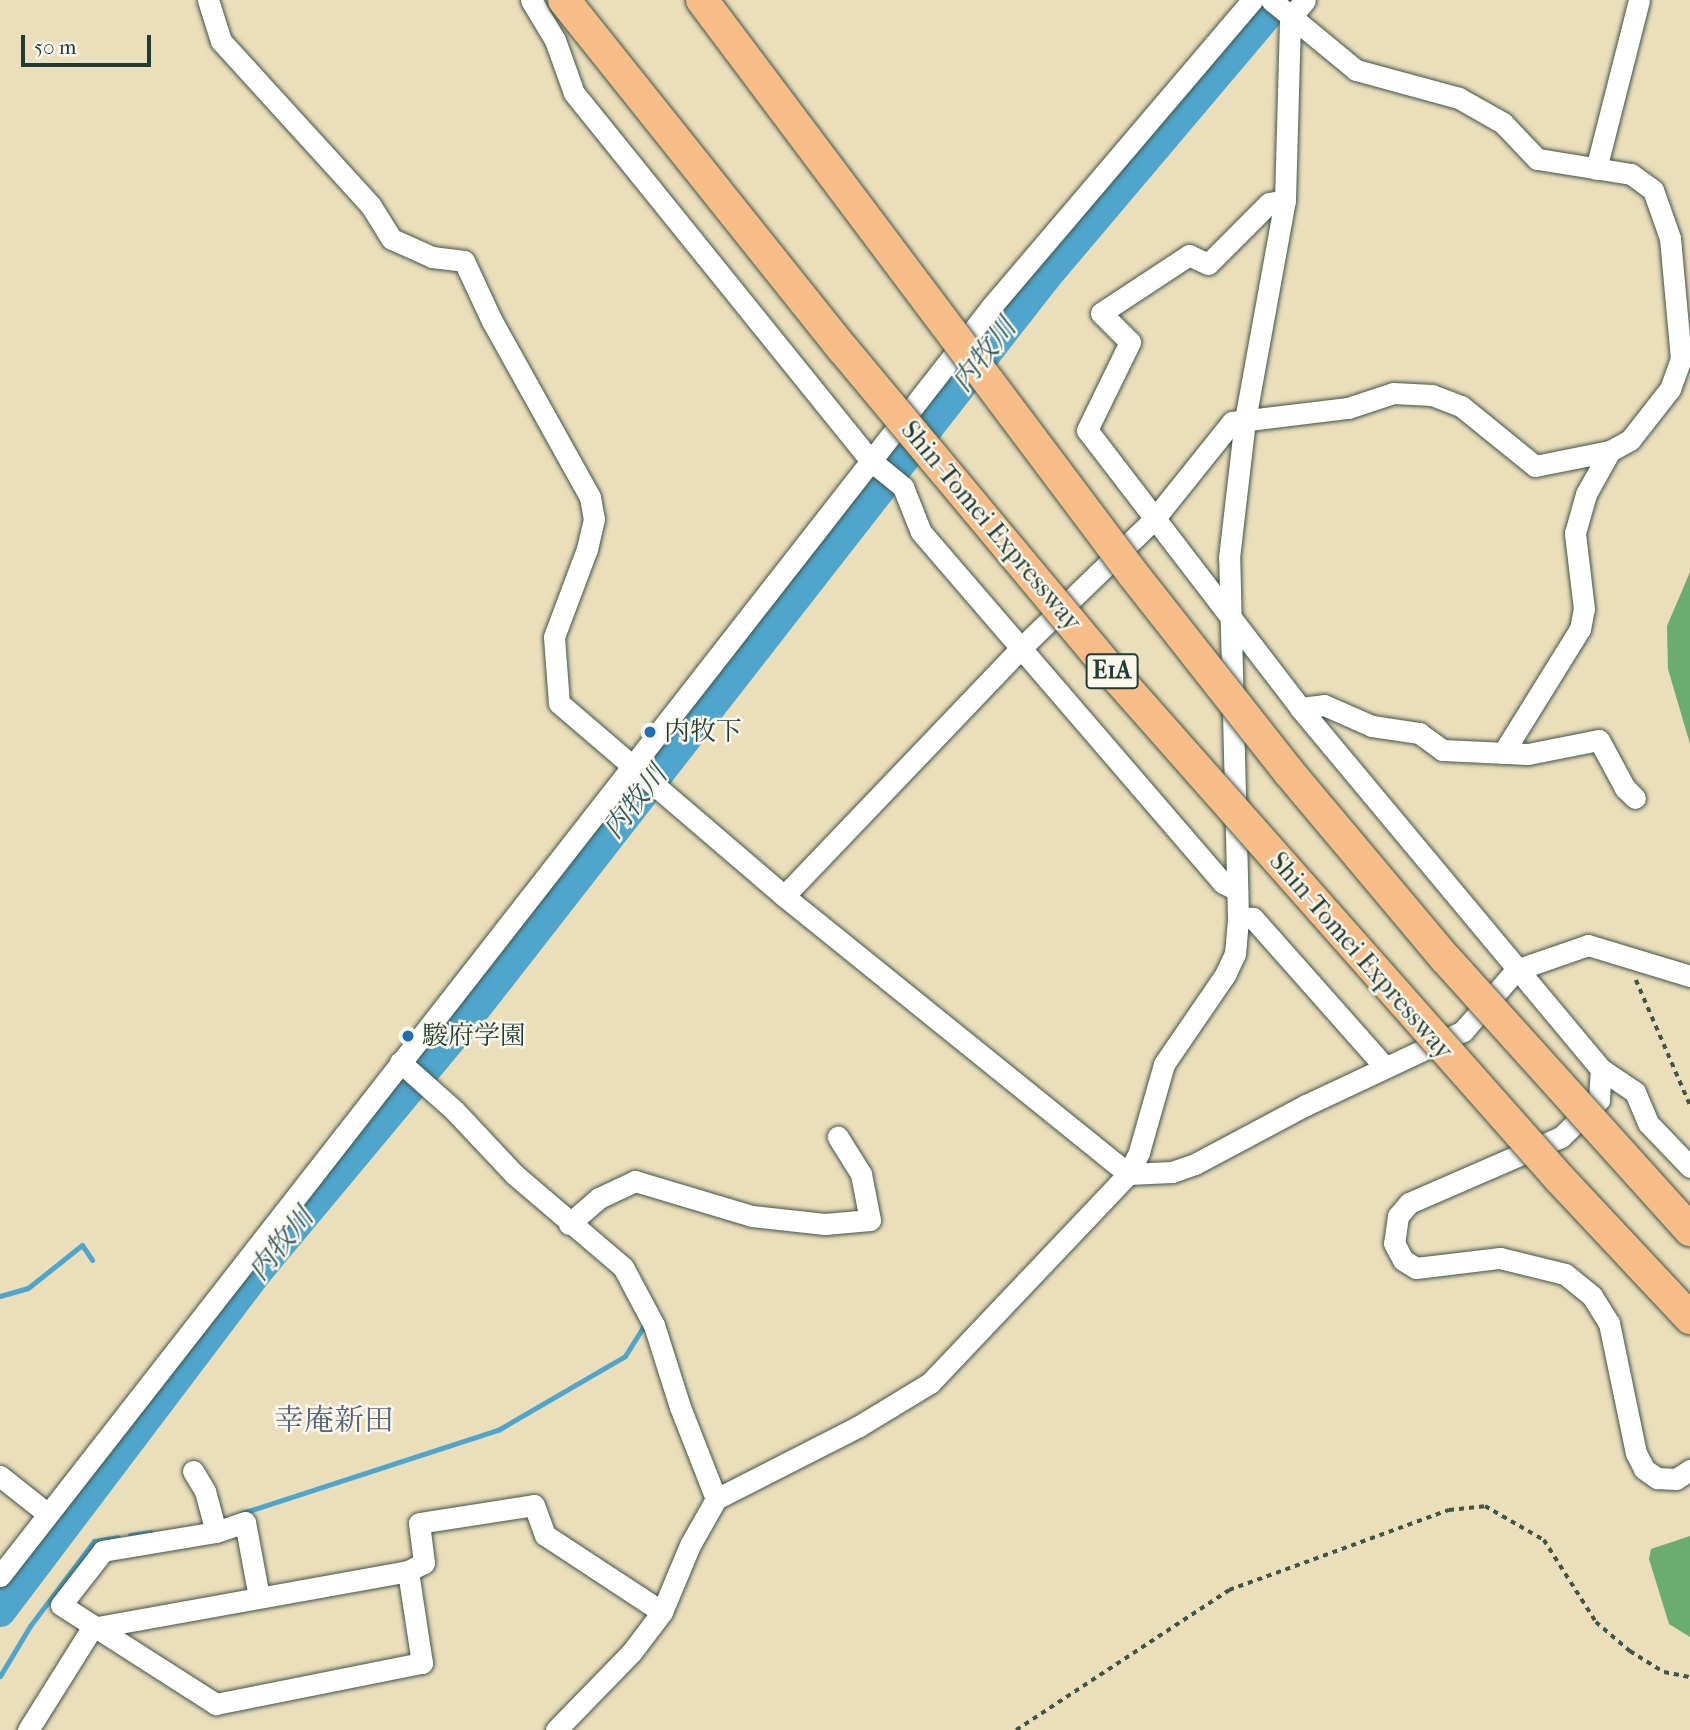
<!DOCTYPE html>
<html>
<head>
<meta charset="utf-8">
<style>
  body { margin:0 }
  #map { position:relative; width:1690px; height:1730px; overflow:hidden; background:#ebdebb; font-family:"IM FELL French Canon","Noto Serif JP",serif }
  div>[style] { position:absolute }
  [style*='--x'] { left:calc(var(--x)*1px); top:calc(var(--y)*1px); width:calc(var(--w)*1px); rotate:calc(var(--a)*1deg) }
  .forest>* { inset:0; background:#6bac70 }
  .stream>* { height:5px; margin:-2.5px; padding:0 2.5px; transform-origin:2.5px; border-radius:2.5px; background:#4fa5cb }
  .river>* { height:32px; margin:-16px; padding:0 16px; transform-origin:16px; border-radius:16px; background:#4fa5cb }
  .path>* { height:3.5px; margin-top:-1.75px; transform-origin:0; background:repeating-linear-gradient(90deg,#3e5548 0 5px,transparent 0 10px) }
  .roads { filter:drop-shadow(0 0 2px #3e5548) drop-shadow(0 0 2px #3e5548) }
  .minor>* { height:21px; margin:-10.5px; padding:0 10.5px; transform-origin:10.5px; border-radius:10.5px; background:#fff }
  .bridges { filter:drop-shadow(0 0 2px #3e5548) drop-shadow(0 0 2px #3e5548) }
  .highway-bridge>* { height:32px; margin:-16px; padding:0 16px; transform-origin:16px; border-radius:16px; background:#f7bd88 }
  .dots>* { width:19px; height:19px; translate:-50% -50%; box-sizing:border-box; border:4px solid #fbf7ec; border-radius:50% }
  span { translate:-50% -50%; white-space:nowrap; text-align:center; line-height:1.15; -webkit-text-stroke:5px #fbf7ec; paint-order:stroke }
  .shield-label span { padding:2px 5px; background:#fbf7ec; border:2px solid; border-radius:5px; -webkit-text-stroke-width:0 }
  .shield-label { font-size:24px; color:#1f3d34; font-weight:700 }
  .street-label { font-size:26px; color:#1f3d34 }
  .poi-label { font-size:26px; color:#1f3d34 }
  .left { translate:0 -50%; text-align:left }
  .water-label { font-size:28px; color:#2d5c61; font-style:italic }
  .quarter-label { font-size:30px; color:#57657a }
  .scale { position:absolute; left:21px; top:35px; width:130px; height:32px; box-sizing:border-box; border:4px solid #1f3d34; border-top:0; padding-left:9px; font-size:21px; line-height:24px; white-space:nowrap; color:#1f3d34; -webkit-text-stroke:5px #fbf7ec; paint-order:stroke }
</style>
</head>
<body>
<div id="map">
  <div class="forest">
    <div style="clip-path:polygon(1690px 572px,1690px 744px,1668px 669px,1667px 626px)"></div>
    <div style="clip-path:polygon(1690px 1536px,1690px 1637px,1669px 1624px,1649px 1559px,1651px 1549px)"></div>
  </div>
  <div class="stream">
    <div style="--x:0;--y:1296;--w:29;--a:-16"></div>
    <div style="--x:28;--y:1288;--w:69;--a:-38.5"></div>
    <div style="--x:82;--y:1245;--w:18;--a:56"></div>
    <div style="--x:242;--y:1513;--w:269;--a:-18"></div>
    <div style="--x:498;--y:1430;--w:147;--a:-30.2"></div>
    <div style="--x:625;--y:1356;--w:36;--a:-58"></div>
    <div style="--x:130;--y:1535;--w:21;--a:-8"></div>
    <div style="--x:0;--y:1676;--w:58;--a:-59"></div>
    <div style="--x:30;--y:1626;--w:106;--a:-53"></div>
    <div style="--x:94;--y:1541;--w:24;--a:-9"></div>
  </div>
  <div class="river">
    <div style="--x:0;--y:1611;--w:428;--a:-52.9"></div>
    <div style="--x:258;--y:1270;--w:312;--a:-50.2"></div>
    <div style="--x:458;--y:1030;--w:955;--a:-52.06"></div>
    <div style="--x:1045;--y:277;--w:363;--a:-49.8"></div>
  </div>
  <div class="path">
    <div style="--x:1636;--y:980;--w:136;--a:66.6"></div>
    <div style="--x:1016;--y:1730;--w:255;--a:-33.3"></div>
    <div style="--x:1229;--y:1590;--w:234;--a:-20"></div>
    <div style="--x:1449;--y:1510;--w:36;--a:-6"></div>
    <div style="--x:1485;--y:1506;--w:68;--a:30"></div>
    <div style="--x:1544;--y:1540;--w:97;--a:57.6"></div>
    <div style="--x:1596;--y:1622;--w:45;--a:40.5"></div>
    <div style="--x:1630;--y:1651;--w:40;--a:32"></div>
    <div style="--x:1664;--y:1672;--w:26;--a:11"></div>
  </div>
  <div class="roads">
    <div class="minor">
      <div style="--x:208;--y:0;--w:43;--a:72.4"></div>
      <div style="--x:221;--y:41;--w:223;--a:47.7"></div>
      <div style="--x:371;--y:206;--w:39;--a:58"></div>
      <div style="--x:392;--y:239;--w:44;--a:24.2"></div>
      <div style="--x:432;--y:257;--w:32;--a:7"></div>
      <div style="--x:464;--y:261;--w:66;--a:65"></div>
      <div style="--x:492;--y:321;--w:201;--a:60.9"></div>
      <div style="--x:590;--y:497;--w:22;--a:80"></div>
      <div style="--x:594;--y:519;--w:31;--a:103"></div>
      <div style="--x:587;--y:549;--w:94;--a:110.6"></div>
      <div style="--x:554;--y:637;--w:66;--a:85.7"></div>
      <div style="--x:559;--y:703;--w:296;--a:40.6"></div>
      <div style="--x:784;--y:896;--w:442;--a:38.9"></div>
      <div style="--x:1128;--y:1174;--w:44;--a:-2.6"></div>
      <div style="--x:1172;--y:1172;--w:24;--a:-19"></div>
      <div style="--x:1195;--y:1164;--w:126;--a:-28"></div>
      <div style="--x:1306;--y:1105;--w:174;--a:-25.2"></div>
      <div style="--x:1463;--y:1031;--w:81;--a:-49"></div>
      <div style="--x:1516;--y:970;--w:76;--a:-19.1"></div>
      <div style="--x:1588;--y:945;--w:107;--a:16.9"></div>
      <div style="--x:531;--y:0;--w:47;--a:59"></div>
      <div style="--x:555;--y:40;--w:56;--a:70.3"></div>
      <div style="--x:574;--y:93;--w:471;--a:51.1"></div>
      <div style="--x:870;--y:460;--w:43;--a:39.3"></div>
      <div style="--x:903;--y:487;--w:48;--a:68.2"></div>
      <div style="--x:921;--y:532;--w:463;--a:49.3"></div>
      <div style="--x:1223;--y:883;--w:16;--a:27"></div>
      <div style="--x:1596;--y:169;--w:174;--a:-75.7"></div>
      <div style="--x:1285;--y:200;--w:16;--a:169"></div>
      <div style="--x:1269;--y:203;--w:86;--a:135"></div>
      <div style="--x:1208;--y:264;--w:21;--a:-155"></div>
      <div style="--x:1189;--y:255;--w:105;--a:146.6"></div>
      <div style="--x:1101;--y:313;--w:41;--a:45"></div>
      <div style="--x:1130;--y:342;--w:98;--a:116"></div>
      <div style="--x:1087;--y:430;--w:350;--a:52.5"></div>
      <div style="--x:1300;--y:708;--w:470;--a:50.2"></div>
      <div style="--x:1601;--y:1069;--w:41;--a:34.1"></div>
      <div style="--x:1635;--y:1092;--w:34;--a:67"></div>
      <div style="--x:1648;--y:1123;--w:61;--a:46.3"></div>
      <div style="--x:1300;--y:708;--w:24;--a:-7"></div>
      <div style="--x:1324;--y:705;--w:52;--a:23.6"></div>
      <div style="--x:1372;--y:726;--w:48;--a:8.5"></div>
      <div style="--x:1419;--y:733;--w:29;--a:36"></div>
      <div style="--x:1442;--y:750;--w:86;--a:2.7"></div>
      <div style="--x:1528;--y:754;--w:72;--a:-11.2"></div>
      <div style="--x:1599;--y:740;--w:55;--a:61.6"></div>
      <div style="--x:1625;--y:788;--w:14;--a:45"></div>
      <div style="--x:1503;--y:753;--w:146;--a:-58.2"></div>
      <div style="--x:1580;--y:629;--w:20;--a:-79"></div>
      <div style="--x:1584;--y:609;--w:77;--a:-96.8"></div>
      <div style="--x:1575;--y:533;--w:41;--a:-74.2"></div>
      <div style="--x:1586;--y:494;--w:49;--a:-60.8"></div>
      <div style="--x:784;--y:896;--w:342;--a:-46.3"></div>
      <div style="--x:1020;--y:649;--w:188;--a:-44.1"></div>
      <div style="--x:1155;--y:518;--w:123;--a:-51.3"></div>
      <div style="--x:1232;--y:422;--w:117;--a:-6.9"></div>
      <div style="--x:1348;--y:408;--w:47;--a:-18.4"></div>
      <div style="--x:1393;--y:393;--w:39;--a:3"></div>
      <div style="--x:1432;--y:395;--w:31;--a:21"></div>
      <div style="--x:1461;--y:406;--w:95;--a:39"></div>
      <div style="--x:1535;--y:466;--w:76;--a:-11.3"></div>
      <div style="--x:1610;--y:451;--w:23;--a:-29"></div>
      <div style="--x:1630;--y:440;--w:65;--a:-51.9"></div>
      <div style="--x:1670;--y:389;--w:32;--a:-70"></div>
      <div style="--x:1681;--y:359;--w:121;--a:-95.2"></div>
      <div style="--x:1670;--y:238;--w:51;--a:-109.5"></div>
      <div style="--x:1653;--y:190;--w:27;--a:-144"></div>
      <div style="--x:1631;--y:174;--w:95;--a:-170.9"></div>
      <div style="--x:1537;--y:159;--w:50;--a:-133.4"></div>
      <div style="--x:1503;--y:123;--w:51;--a:-150.4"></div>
      <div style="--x:1459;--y:98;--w:107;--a:-164.8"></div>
      <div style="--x:1356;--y:70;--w:110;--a:-140.5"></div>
      <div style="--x:1238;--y:917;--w:15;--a:4"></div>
      <div style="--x:1253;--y:918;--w:199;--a:48.5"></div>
      <div style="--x:400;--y:1062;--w:72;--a:41.6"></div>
      <div style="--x:454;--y:1110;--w:88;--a:46.8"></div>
      <div style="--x:514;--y:1174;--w:143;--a:40.5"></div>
      <div style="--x:623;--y:1267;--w:66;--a:61.9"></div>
      <div style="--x:654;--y:1325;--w:86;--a:72.4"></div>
      <div style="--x:680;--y:1407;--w:99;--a:68.6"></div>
      <div style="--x:1601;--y:1069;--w:31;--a:94"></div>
      <div style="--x:1599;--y:1100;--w:53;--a:135.8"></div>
      <div style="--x:1561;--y:1137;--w:166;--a:156.5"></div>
      <div style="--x:1409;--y:1203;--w:17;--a:130"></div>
      <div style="--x:1398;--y:1216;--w:27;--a:98"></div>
      <div style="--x:1394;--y:1243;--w:19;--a:62"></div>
      <div style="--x:1403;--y:1260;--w:15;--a:32"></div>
      <div style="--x:1416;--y:1268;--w:85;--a:-6.8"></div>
      <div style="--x:1500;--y:1258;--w:67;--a:13.8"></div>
      <div style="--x:1565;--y:1274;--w:35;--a:39"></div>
      <div style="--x:1592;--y:1296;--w:32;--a:58"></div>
      <div style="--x:1609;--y:1323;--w:133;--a:78.3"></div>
      <div style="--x:1636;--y:1453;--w:18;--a:63"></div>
      <div style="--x:1644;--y:1469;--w:16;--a:35"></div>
      <div style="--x:1657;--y:1478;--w:19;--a:3"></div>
      <div style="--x:1676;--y:1479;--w:17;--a:-33"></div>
      <div style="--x:569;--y:1224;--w:40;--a:-41"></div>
      <div style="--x:599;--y:1198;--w:40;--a:-25"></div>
      <div style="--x:635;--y:1181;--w:122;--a:16.7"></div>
      <div style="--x:752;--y:1216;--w:73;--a:6.3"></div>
      <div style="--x:825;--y:1224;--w:45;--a:-5.1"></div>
      <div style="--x:870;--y:1220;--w:47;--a:-101.1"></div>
      <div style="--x:861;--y:1174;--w:44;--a:-121.9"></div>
      <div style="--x:193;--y:1471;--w:23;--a:59"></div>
      <div style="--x:205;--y:1491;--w:42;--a:75"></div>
      <div style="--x:0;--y:1476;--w:61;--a:38.4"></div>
      <div style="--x:0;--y:1576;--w:1610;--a:-52.01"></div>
      <div style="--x:991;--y:307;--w:403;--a:-49.6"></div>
      <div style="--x:259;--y:1597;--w:76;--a:-100.6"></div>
      <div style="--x:245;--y:1522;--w:31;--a:161"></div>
      <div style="--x:216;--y:1532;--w:115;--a:170.5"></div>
      <div style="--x:103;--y:1551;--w:68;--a:127.9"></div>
      <div style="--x:61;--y:1605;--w:184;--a:32.6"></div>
      <div style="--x:216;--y:1704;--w:210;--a:-11.3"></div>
      <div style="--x:422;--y:1663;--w:93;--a:-98.7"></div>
      <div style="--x:28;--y:1730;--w:120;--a:-57.9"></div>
      <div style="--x:92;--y:1628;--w:321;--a:-10.2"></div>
      <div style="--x:408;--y:1571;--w:18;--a:-27"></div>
      <div style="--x:424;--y:1563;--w:40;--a:-97.1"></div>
      <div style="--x:419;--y:1523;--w:116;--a:-8.9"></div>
      <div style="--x:534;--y:1505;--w:32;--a:70"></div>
      <div style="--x:545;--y:1535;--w:140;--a:33.3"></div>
      <div style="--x:556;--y:1730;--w:107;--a:-45.8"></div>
      <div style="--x:631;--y:1653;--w:51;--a:-52.9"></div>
      <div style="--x:662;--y:1612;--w:73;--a:-67.3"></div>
      <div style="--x:690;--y:1545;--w:53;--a:-60.5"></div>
      <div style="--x:716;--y:1499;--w:161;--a:-27"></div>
      <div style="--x:859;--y:1426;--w:83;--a:-31.2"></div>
      <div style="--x:930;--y:1383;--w:288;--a:-46.5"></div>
      <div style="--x:1128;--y:1174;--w:25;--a:-63"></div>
      <div style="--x:1139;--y:1152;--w:91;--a:-74.1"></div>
      <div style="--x:1164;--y:1064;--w:108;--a:-55.6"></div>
      <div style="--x:1225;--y:975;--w:23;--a:-65"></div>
      <div style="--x:1235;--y:954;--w:37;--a:-85"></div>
      <div style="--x:1238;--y:917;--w:359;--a:-91.4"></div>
      <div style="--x:1229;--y:558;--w:139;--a:-83.4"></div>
      <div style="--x:1245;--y:420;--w:224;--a:-79.7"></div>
      <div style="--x:1285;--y:200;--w:182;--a:-88.4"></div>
      <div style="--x:1290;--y:18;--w:23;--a:-50"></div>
    </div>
  </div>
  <div class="bridges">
    <div class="highway-bridge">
      <div style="--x:564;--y:0;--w:447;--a:51.4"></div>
      <div style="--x:843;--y:349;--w:410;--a:50.2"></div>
      <div style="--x:1105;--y:664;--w:686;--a:48.55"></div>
      <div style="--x:1559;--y:1178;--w:192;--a:46.9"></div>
      <div style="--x:702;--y:0;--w:718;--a:53.1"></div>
      <div style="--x:1133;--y:574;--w:251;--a:51.8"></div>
      <div style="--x:1288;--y:771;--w:246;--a:50"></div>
      <div style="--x:1446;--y:959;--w:365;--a:48"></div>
    </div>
  </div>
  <div class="dots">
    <div style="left:650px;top:732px;background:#1f6fb2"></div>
    <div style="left:408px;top:1036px;background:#1f6fb2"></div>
  </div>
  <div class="shield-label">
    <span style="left:1112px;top:671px">E1A</span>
  </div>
  <div class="street-label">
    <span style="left:991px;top:526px;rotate:50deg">Shin-Tomei Expressway</span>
    <span style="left:1361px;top:956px;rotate:49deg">Shin-Tomei Expressway</span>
  </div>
  <div class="poi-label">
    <span class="left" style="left:664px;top:732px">内牧下</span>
    <span class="left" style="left:422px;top:1036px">駿府学園</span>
  </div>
  <div class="water-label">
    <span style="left:984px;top:355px;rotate:-52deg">内牧川</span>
    <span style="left:635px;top:802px;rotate:-52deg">内牧川</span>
    <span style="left:281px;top:1244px;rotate:-51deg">内牧川</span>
  </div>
  <div class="quarter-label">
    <span style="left:334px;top:1421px">幸庵新田</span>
  </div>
  <div class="scale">50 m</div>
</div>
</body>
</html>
